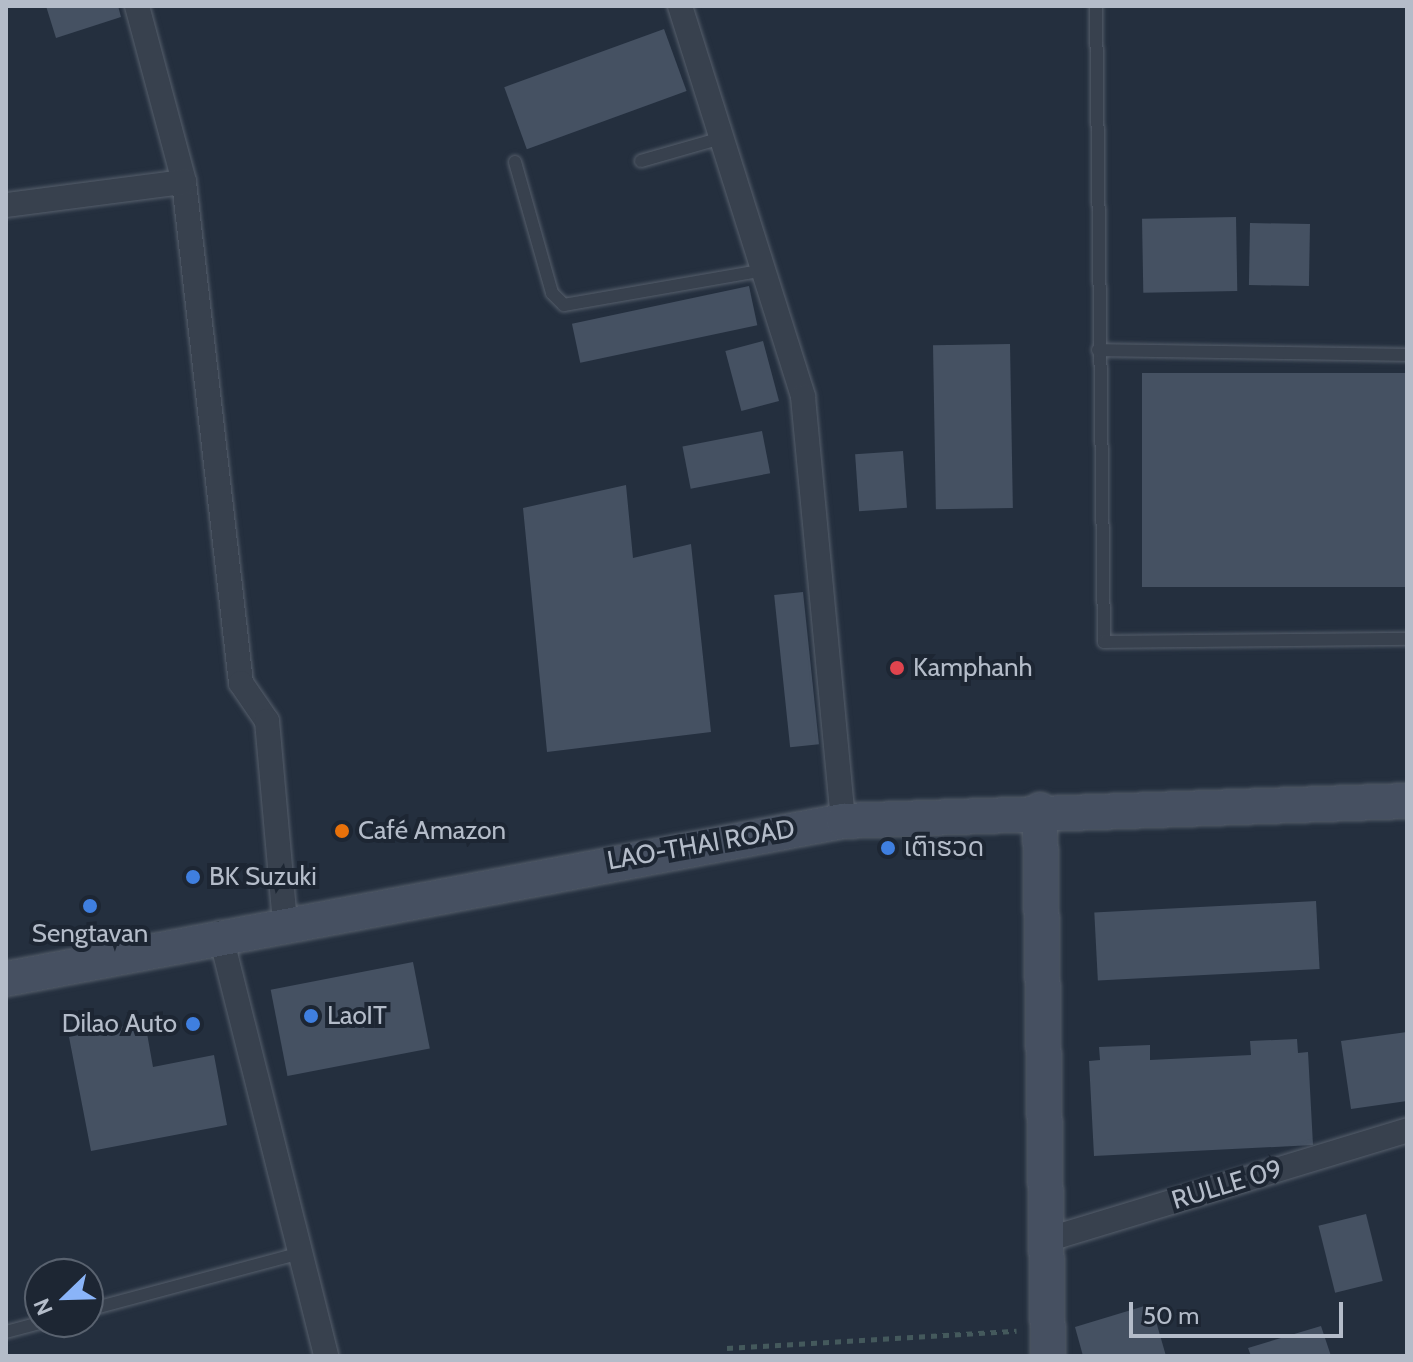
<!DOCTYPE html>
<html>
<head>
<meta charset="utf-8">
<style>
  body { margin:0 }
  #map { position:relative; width:1413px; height:1362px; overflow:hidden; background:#242f3e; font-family:Cabin,"Noto Sans Lao",sans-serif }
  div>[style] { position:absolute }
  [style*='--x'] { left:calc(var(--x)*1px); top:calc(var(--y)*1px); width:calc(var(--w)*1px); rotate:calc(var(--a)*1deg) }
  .building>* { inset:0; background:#455162; transform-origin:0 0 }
  .path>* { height:5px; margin-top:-2.5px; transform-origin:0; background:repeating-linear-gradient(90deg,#44595c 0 6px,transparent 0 12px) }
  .roads { filter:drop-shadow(0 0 2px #565f6c) drop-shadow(0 0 2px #565f6c) }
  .lane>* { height:12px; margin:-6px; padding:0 6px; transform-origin:6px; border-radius:6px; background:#38414e }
  .street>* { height:24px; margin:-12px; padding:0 12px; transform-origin:12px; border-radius:12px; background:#38414e }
  .secondary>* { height:34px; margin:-17px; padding:0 17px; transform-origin:17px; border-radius:17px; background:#465061 }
  .dots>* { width:22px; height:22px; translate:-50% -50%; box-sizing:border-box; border:4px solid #1d2633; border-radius:50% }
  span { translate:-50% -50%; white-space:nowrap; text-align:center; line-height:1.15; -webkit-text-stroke:8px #1d2633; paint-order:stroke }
  .poi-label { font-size:26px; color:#b4bcc9 }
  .left { translate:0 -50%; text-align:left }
  .right { translate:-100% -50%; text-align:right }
  .street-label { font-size:26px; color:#b4bcc9 }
  .frame { position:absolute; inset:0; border:8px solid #b4bcc9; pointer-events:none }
  .north { position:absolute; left:24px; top:1258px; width:80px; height:80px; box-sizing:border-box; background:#1d2633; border:2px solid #59626f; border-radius:50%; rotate:247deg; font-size:22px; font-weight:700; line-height:32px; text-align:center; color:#b4bcc9 }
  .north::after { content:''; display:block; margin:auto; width:28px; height:36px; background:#8ab4f8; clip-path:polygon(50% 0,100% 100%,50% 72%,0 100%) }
  .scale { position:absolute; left:1129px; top:1302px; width:214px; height:36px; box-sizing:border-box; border:4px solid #b4bcc9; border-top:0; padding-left:10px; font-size:24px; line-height:28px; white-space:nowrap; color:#b4bcc9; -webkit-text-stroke:6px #1d2633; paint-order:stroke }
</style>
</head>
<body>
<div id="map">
  <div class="building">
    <div style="clip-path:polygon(46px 6px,118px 6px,121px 17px,56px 38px)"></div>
    <div style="left:664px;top:29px;width:66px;height:170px;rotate:70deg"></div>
    <div style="left:1236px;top:217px;width:74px;height:94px;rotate:89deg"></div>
    <div style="left:1250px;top:223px;width:60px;height:62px;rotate:1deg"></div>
    <div style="left:749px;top:286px;width:40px;height:181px;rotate:78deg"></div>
    <div style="left:763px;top:341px;width:62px;height:39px;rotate:75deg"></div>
    <div style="left:1010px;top:344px;width:164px;height:77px;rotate:89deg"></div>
    <div style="left:1407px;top:373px;width:214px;height:265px;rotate:90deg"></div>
    <div style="left:762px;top:431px;width:43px;height:81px;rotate:79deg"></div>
    <div style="left:903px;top:451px;width:57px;height:48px;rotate:86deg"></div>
    <div style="clip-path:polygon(626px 485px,633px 558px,691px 544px,711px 732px,547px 752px,523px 508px)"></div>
    <div style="left:803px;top:592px;width:153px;height:29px;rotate:84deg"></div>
    <div style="left:1316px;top:901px;width:68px;height:222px;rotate:87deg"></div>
    <div style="left:413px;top:962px;width:88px;height:145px;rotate:79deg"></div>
    <div style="clip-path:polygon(145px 1022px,153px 1067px,214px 1055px,227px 1125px,91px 1151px,69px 1037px)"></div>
    <div style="clip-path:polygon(1407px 1032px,1407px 1101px,1351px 1109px,1341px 1041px)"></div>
    <div style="clip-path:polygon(1297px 1039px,1298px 1053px,1308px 1052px,1313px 1145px,1094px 1156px,1089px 1061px,1100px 1060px,1099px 1047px,1150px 1045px,1150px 1060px,1251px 1055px,1250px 1041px)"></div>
    <div style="left:1366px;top:1214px;width:69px;height:49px;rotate:76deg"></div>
    <div style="clip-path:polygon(1151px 1304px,1166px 1356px,1083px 1356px,1075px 1327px)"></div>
    <div style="clip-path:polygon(1321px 1326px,1331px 1356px,1251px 1356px,1248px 1348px)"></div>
  </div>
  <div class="path">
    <div style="--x:727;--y:1348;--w:290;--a:-3.4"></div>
  </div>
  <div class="roads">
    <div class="lane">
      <div style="--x:1096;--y:6;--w:636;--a:89.28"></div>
      <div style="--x:1104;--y:642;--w:303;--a:-0.6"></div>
      <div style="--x:641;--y:161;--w:84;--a:-15.9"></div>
      <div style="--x:515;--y:162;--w:136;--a:74.2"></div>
      <div style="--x:552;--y:293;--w:17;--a:45"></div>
      <div style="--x:564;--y:305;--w:203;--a:-9.9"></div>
      <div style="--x:1098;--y:350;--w:309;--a:0.9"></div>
      <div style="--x:88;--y:1310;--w:220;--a:-15"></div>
      <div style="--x:6;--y:1332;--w:39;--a:-15"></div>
    </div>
    <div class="street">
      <div style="--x:137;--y:6;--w:182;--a:75"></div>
      <div style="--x:184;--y:182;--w:504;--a:83.51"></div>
      <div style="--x:241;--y:683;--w:46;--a:55.6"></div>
      <div style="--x:267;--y:721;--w:203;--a:84.9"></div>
      <div style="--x:680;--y:6;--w:410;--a:72.5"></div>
      <div style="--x:803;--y:397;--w:426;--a:84.6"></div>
      <div style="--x:6;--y:205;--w:179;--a:-7.4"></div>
      <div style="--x:220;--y:933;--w:436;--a:75.9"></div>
      <div style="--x:1046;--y:1240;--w:377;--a:-16.9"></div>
    </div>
    <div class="secondary">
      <div style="--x:1040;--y:810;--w:546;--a:89.16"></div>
      <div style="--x:6;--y:979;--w:852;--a:-10.69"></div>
      <div style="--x:843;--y:821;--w:564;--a:-2.03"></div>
    </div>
  </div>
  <div class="dots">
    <div style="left:897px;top:668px;background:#e0444e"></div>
    <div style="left:342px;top:831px;background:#e8710a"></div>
    <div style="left:888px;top:848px;background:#3f7fe0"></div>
    <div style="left:193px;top:877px;background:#3f7fe0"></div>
    <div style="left:90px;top:906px;background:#3f7fe0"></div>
    <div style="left:311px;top:1016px;background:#3f7fe0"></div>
    <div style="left:193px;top:1024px;background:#3f7fe0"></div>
  </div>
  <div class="poi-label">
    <span class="left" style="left:913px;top:668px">Kamphanh</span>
    <span class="left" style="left:358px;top:831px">Café Amazon</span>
    <span class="left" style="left:904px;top:848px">ເຕົາຮວດ</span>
    <span class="left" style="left:209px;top:877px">BK Suzuki</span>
    <span style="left:90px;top:934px">Sengtavan</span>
    <span class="left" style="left:327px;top:1016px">LaoIT</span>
    <span class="right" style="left:177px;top:1024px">Dilao Auto</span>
  </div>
  <div class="street-label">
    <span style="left:701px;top:845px;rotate:-10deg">LAO-THAI ROAD</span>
    <span style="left:1227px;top:1185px;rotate:-17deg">RULLE 09</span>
  </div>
  <div class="frame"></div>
  <div class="north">N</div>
  <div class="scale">50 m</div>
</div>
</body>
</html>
